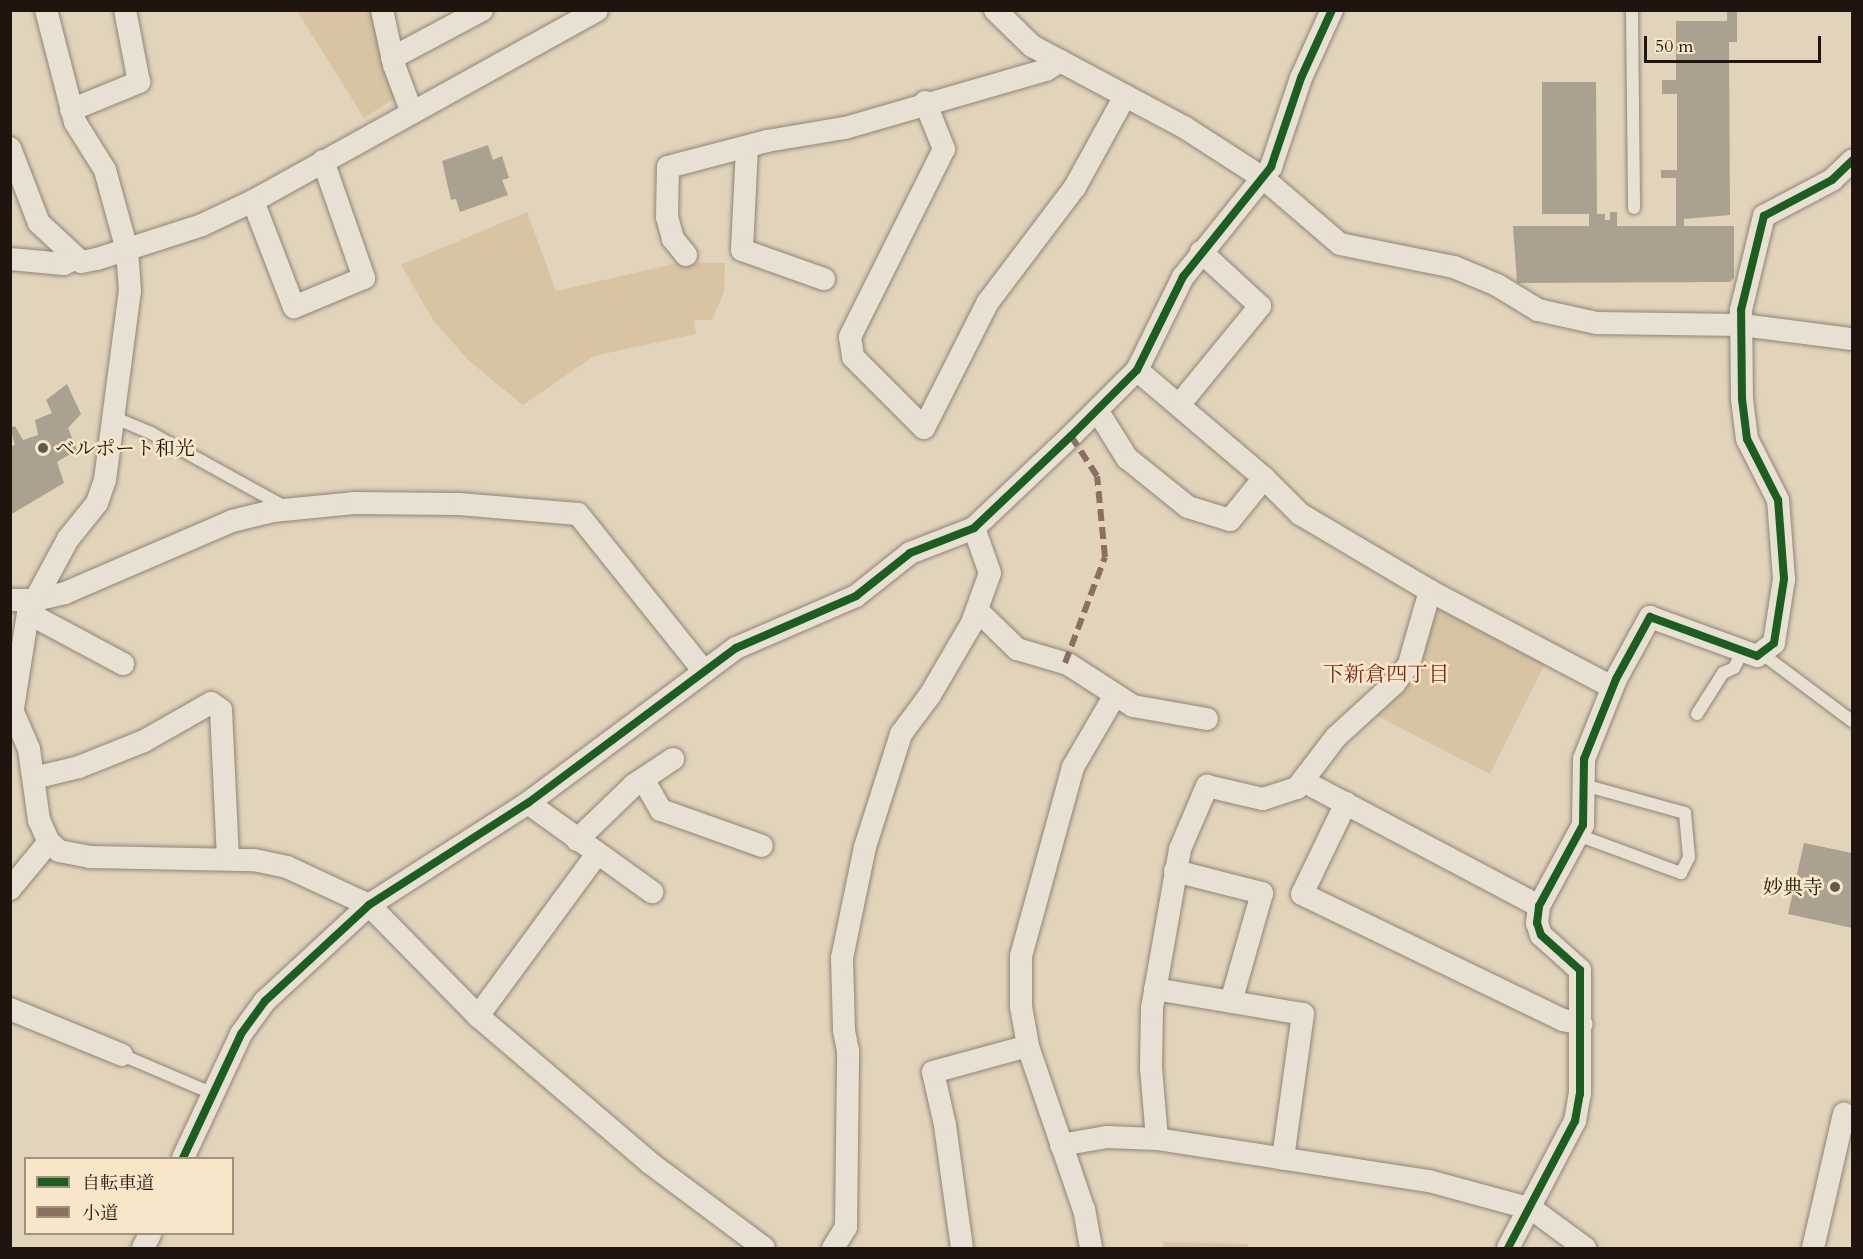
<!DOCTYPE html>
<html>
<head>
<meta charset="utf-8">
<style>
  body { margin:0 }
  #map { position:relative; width:1863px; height:1259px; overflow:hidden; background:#e2d4bb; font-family:Cardo,"Noto Serif JP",serif }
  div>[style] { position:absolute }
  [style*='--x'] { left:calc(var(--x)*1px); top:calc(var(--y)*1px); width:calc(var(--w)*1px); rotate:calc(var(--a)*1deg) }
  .green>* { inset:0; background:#d8c4a3 }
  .building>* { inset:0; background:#aba191 }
  .roads { filter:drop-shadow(0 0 2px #8e8577) drop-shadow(0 0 2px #8e8577) }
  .service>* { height:12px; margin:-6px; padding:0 6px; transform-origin:6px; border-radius:6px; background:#e7e0d3 }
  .minor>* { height:22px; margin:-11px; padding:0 11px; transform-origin:11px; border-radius:11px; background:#e7e0d3 }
  .quiet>* { height:6px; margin-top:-3px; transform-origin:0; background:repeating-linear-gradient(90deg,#8d6e63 0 12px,transparent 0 18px) }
  .cycleway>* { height:8px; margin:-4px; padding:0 4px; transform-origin:4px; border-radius:4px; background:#1b5e20 }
  .dots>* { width:16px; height:16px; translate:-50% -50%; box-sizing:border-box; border:3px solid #f7e6c8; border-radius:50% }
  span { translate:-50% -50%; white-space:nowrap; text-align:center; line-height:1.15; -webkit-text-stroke:5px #f7e6c8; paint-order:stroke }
  .poi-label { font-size:20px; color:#1f150e }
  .left { translate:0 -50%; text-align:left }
  .right { translate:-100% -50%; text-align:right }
  .neighbourhood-label { font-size:21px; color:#7a1f14 }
  .frame { position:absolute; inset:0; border:12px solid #1f150e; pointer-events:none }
  .legend { position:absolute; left:24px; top:1157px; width:210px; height:78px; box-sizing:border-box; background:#f7e6c8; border:2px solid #a1927e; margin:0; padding:8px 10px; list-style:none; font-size:18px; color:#1f150e }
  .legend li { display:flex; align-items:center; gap:12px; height:30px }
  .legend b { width:30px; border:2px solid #a1927e }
  .scale { position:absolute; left:1644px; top:36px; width:177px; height:27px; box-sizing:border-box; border:3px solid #1f150e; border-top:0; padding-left:8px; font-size:18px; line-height:21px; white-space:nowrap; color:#1f150e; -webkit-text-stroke:4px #f7e6c8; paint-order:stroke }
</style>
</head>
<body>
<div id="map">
  <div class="green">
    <div style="clip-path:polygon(297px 11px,370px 11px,394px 99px,364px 118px)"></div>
    <div style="clip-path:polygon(527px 212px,556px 291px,682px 262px,725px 263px,724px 292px,712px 320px,694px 320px,696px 334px,594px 356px,523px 405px,469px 361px,433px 320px,401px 265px)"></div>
    <div style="clip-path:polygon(1443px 606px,1546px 662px,1490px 774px,1375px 715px,1404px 690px,1420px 665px,1433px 616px)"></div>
    <div style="clip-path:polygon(1163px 1242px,1248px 1244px,1248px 1248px,1163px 1248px)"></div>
  </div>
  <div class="building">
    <div style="clip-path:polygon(1727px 10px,1737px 10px,1737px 42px,1729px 42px,1730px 215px,1684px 219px,1684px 226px,1734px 226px,1734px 278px,1730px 282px,1517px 283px,1513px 226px,1589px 226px,1589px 214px,1542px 214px,1542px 82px,1596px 82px,1597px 214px,1605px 214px,1605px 220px,1610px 220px,1610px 212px,1617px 212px,1617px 226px,1676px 226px,1676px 178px,1661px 178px,1661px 170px,1677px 170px,1677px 94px,1662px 94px,1662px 80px,1676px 80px,1676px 21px,1727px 21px)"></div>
    <div style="clip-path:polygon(488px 145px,493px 160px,502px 156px,509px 178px,502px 180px,508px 195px,460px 212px,456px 199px,451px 200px,442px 161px)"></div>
    <div style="clip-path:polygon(67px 384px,81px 414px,68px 428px,77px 450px,57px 462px,64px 483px,10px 515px,10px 446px,15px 445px,10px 428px,15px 426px,23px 440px,38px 435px,35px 420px,52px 413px,46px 400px)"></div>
    <div style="clip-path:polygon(1804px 843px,1852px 853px,1852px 928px,1788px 914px)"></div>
  </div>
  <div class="roads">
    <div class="service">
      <div style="--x:1632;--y:10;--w:198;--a:89.4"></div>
      <div style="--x:113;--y:417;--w:41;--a:22.8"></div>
      <div style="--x:151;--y:433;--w:153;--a:28.9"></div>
      <div style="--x:1761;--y:653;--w:114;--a:36.8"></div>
      <div style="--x:1697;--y:714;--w:49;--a:-57.6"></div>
      <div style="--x:1723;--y:673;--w:12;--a:-24"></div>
      <div style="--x:1734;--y:668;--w:19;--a:-62"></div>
      <div style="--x:1578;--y:835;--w:110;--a:20.3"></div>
      <div style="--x:1681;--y:873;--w:18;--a:-63"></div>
      <div style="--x:1689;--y:857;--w:44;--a:-95.2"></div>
      <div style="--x:1685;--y:813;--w:105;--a:-164.5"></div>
      <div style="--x:122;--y:1055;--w:97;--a:23.1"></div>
    </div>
    <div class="minor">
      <div style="--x:382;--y:10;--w:56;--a:77.7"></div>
      <div style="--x:394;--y:65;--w:48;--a:69.3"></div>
      <div style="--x:995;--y:10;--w:52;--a:44.2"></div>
      <div style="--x:1032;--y:46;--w:172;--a:28.1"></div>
      <div style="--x:1184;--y:127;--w:94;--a:32.8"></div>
      <div style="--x:1263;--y:178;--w:101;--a:40.6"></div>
      <div style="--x:1340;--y:244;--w:116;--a:11.4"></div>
      <div style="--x:1454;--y:267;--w:47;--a:22.7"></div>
      <div style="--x:1497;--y:285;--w:48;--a:31.4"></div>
      <div style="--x:1538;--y:310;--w:60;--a:12.4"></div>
      <div style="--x:1597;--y:323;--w:145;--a:0.8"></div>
      <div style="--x:1742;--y:325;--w:111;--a:7.3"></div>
      <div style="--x:392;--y:58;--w:102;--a:-28.1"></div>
      <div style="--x:925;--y:102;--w:51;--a:68"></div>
      <div style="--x:944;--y:149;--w:210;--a:116.6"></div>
      <div style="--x:850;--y:337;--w:20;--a:81"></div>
      <div style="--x:853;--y:357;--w:100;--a:45"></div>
      <div style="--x:924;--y:428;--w:141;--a:-63.1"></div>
      <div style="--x:988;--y:302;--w:144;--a:-52.9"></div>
      <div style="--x:1075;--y:187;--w:104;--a:-61.2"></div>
      <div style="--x:71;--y:110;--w:74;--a:-22.4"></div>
      <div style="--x:139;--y:82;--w:73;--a:-101"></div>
      <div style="--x:747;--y:147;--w:103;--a:92.8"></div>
      <div style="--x:742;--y:250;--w:87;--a:19.5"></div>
      <div style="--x:10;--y:148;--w:80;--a:68.9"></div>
      <div style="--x:39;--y:223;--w:57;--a:42.9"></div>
      <div style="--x:81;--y:262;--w:16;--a:-11"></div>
      <div style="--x:97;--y:259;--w:110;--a:-17.9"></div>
      <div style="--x:202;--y:225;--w:56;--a:-25.2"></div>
      <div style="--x:253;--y:201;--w:393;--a:-29"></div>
      <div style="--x:253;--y:201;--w:114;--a:68.9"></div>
      <div style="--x:294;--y:307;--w:76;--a:-22.5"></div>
      <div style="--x:364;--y:278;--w:124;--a:-109.3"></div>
      <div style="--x:686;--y:255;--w:21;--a:-129"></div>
      <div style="--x:673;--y:239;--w:23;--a:-105"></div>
      <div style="--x:667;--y:217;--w:50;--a:-88.9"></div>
      <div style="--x:668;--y:167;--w:102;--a:-14.7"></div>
      <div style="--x:767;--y:141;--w:79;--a:-9.5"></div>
      <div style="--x:845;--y:128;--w:209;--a:-16.1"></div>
      <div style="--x:1046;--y:70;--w:17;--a:-33"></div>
      <div style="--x:10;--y:259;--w:54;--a:5.3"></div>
      <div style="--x:64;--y:264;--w:13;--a:-27"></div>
      <div style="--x:1137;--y:370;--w:167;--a:40.4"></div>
      <div style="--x:1264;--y:478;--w:51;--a:45"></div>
      <div style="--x:1300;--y:514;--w:151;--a:30.6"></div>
      <div style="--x:1430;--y:591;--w:206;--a:27.8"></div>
      <div style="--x:1179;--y:405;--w:128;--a:-50.7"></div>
      <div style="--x:1260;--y:306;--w:80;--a:-137.5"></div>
      <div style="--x:1097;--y:410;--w:57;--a:58"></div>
      <div style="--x:1127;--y:458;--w:78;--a:38.8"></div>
      <div style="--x:1188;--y:507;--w:44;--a:17.2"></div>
      <div style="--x:1230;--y:520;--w:54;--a:-51"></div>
      <div style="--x:10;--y:600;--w:25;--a:0"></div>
      <div style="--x:35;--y:600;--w:31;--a:-13"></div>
      <div style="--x:65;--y:593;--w:182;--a:-23.3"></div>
      <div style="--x:232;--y:521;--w:42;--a:-13.7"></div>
      <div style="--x:273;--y:511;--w:81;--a:-5.6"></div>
      <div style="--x:354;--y:503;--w:105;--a:0.5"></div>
      <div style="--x:459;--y:504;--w:119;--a:4.8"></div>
      <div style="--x:578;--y:514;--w:200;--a:51.3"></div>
      <div style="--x:977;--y:610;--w:56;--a:44.3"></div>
      <div style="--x:1017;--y:649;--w:53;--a:16.4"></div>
      <div style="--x:1068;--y:664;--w:77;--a:32.9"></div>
      <div style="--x:1133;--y:706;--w:75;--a:10"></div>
      <div style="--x:28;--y:613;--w:108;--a:28.2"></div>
      <div style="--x:10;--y:705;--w:48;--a:66.6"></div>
      <div style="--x:29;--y:749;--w:72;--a:82"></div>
      <div style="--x:39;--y:820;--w:24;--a:66"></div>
      <div style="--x:49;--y:842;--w:13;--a:42"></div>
      <div style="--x:59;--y:851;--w:33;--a:11"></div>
      <div style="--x:91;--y:857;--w:163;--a:1.1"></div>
      <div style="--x:254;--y:860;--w:34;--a:12"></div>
      <div style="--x:287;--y:867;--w:90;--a:24.9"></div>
      <div style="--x:369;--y:905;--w:156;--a:45.5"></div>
      <div style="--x:478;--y:1016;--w:226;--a:40.5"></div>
      <div style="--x:650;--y:1163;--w:142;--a:36.7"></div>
      <div style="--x:13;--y:708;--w:96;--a:-81"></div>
      <div style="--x:28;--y:613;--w:84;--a:-61.6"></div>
      <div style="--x:68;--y:539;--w:46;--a:-51.1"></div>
      <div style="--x:97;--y:503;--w:24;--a:-71"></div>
      <div style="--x:105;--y:480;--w:191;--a:-82.5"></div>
      <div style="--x:130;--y:291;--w:41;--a:-94.2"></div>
      <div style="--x:127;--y:250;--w:83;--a:-105.4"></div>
      <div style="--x:105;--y:170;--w:57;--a:-122"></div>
      <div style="--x:75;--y:122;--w:116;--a:-104.5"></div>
      <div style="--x:34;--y:778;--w:46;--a:-13.7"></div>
      <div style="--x:79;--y:767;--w:70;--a:-21.8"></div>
      <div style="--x:144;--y:741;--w:77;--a:-29.6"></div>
      <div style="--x:211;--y:703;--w:12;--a:35"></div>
      <div style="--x:221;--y:710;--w:149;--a:87.3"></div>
      <div style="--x:643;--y:779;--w:36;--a:60"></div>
      <div style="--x:661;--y:810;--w:107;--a:19.6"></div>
      <div style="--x:1303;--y:781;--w:267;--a:27.9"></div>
      <div style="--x:528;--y:803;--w:153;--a:35.7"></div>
      <div style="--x:1346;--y:803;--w:101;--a:115.8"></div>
      <div style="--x:1302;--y:894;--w:290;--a:25.8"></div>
      <div style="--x:1563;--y:1020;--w:19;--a:12"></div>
      <div style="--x:577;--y:840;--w:79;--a:-44"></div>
      <div style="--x:634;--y:785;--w:47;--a:-33.7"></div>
      <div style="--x:1175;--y:871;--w:90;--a:14.2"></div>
      <div style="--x:1262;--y:893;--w:113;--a:105.9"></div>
      <div style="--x:10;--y:889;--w:61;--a:-50.3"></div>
      <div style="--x:1155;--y:989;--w:150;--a:9.6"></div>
      <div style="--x:1303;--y:1014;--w:146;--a:97.9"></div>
      <div style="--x:10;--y:1009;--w:121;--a:22.3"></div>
      <div style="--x:478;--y:1016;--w:201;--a:-53.7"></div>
      <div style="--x:1157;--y:1139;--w:72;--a:-94.8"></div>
      <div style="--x:1151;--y:1067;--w:59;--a:-89"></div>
      <div style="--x:1152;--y:1008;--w:161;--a:-80"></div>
      <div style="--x:1180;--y:849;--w:69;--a:-66.8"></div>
      <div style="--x:1207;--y:786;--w:57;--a:13.1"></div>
      <div style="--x:1263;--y:799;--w:36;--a:-18"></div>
      <div style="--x:1297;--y:788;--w:64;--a:-52.6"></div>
      <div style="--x:1336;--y:737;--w:79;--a:-42.4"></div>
      <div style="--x:1394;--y:684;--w:25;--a:-53"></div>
      <div style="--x:1409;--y:664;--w:76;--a:-74"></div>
      <div style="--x:1061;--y:1145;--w:47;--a:-9.9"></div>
      <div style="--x:1107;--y:1137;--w:50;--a:2.3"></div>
      <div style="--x:1157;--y:1139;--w:275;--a:8.8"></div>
      <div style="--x:1429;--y:1181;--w:107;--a:15.2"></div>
      <div style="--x:1532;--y:1209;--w:66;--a:36.3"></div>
      <div style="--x:183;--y:1158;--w:137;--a:-64.9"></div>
      <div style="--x:241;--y:1034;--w:41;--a:-54"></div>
      <div style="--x:265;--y:1001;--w:142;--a:-42.7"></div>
      <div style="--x:369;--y:905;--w:189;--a:-32.7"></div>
      <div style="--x:528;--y:803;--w:259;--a:-36.7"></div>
      <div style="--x:736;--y:648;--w:131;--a:-23.4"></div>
      <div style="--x:856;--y:596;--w:69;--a:-38.5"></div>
      <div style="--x:910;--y:553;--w:69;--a:-21.3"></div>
      <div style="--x:974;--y:528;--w:134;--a:-43.5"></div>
      <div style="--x:1071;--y:436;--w:93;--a:-45"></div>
      <div style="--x:1137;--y:370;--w:104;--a:-63.7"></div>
      <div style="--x:1183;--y:277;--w:141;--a:-51.3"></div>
      <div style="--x:1271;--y:167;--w:94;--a:-71.4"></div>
      <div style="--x:1301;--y:78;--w:75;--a:-65.5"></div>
      <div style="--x:143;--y:1248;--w:16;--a:-63"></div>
      <div style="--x:833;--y:1248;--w:25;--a:-58"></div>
      <div style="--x:846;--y:1227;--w:176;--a:-89.3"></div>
      <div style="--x:848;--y:1051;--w:21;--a:-101"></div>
      <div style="--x:844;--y:1030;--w:72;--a:-91.6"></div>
      <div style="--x:842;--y:958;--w:113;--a:-78.3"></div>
      <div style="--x:865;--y:847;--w:119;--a:-72.3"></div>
      <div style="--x:901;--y:734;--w:49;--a:-53.4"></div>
      <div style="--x:930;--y:695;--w:83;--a:-59.7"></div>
      <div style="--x:972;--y:623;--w:53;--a:-70.2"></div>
      <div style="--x:990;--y:573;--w:48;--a:-109.6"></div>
      <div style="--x:962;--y:1248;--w:124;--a:-97.9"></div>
      <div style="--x:945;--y:1125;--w:54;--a:-102.8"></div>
      <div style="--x:933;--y:1072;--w:98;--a:-15.3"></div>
      <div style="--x:1091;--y:1248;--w:39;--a:-100"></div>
      <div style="--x:1084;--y:1210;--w:173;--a:-108.9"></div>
      <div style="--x:1028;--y:1046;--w:40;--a:-100"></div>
      <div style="--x:1021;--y:1007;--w:51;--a:-90"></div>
      <div style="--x:1021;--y:956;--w:196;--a:-74.6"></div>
      <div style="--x:1073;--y:767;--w:83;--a:-59.7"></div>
      <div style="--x:1508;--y:1248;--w:144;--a:-62.2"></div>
      <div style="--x:1575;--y:1121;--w:27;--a:-80"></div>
      <div style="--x:1580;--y:1094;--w:124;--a:-90"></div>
      <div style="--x:1580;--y:970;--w:52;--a:-138.1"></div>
      <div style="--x:1541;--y:935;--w:13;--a:-108"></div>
      <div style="--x:1537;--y:923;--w:17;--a:-83"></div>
      <div style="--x:1539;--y:906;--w:92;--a:-61.5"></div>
      <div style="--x:1583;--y:825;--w:66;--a:-89.1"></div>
      <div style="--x:1584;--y:759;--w:86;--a:-68.2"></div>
      <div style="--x:1616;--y:679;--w:71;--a:-61.3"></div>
      <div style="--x:1650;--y:617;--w:114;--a:20"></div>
      <div style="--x:1757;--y:656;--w:21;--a:-37"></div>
      <div style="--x:1774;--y:643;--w:65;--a:-81.1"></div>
      <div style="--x:1784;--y:579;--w:79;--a:-94.3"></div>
      <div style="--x:1778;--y:500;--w:68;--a:-116.9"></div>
      <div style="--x:1747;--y:439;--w:40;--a:-97.1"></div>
      <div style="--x:1742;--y:399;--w:89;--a:-90.6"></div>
      <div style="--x:1741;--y:310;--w:97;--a:-76.3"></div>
      <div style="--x:1764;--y:216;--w:77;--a:-27.9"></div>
      <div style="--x:1832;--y:180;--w:28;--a:-44"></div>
      <div style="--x:1813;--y:1248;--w:138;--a:-77"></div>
    </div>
  </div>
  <div class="quiet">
    <div style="--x:1065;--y:663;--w:113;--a:-69.3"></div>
    <div style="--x:1105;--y:557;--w:81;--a:-95.6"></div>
    <div style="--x:1097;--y:476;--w:48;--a:-123"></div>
  </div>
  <div class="cycleway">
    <div style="--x:183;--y:1158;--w:137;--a:-64.9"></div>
    <div style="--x:241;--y:1034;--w:41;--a:-54"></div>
    <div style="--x:265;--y:1001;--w:142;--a:-42.7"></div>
    <div style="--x:369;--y:905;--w:189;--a:-32.7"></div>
    <div style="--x:528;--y:803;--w:259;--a:-36.7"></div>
    <div style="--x:736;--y:648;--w:131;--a:-23.4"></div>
    <div style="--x:856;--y:596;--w:69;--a:-38.5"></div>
    <div style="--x:910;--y:553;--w:69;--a:-21.3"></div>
    <div style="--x:974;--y:528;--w:134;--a:-43.5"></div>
    <div style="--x:1071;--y:436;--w:93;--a:-45"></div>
    <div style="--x:1137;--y:370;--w:104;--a:-63.7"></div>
    <div style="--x:1183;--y:277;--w:141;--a:-51.3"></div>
    <div style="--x:1271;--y:167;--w:94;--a:-71.4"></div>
    <div style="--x:1301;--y:78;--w:75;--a:-65.5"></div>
    <div style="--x:1508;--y:1248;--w:144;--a:-62.2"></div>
    <div style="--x:1575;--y:1121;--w:27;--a:-80"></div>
    <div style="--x:1580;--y:1094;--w:124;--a:-90"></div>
    <div style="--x:1580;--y:970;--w:52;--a:-138.1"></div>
    <div style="--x:1541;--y:935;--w:13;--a:-108"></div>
    <div style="--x:1537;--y:923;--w:17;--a:-83"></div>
    <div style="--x:1539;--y:906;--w:92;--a:-61.5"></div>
    <div style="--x:1583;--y:825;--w:66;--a:-89.1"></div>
    <div style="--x:1584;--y:759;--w:86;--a:-68.2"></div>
    <div style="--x:1616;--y:679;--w:71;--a:-61.3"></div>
    <div style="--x:1650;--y:617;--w:114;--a:20"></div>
    <div style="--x:1757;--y:656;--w:21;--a:-37"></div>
    <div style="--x:1774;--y:643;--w:65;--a:-81.1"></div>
    <div style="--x:1784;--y:579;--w:79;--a:-94.3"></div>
    <div style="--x:1778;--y:500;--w:68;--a:-116.9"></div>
    <div style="--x:1747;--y:439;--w:40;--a:-97.1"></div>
    <div style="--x:1742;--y:399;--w:89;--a:-90.6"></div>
    <div style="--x:1741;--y:310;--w:97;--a:-76.3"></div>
    <div style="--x:1764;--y:216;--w:77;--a:-27.9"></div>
    <div style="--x:1832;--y:180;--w:28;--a:-44"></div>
  </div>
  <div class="dots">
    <div style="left:43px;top:448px;background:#63584b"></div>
    <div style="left:1835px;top:887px;background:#63584b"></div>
  </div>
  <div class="poi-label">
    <span class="left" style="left:55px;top:448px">ベルポート和光</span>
    <span class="right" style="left:1823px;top:887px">妙典寺</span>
  </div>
  <div class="neighbourhood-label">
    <span style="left:1386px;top:675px">下新倉四丁目</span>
  </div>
  <div class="frame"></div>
  <ul class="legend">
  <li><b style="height:8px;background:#1b5e20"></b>自転車道</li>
  <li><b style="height:8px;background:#8d6e63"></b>小道</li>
  </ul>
  <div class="scale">50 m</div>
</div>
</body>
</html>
